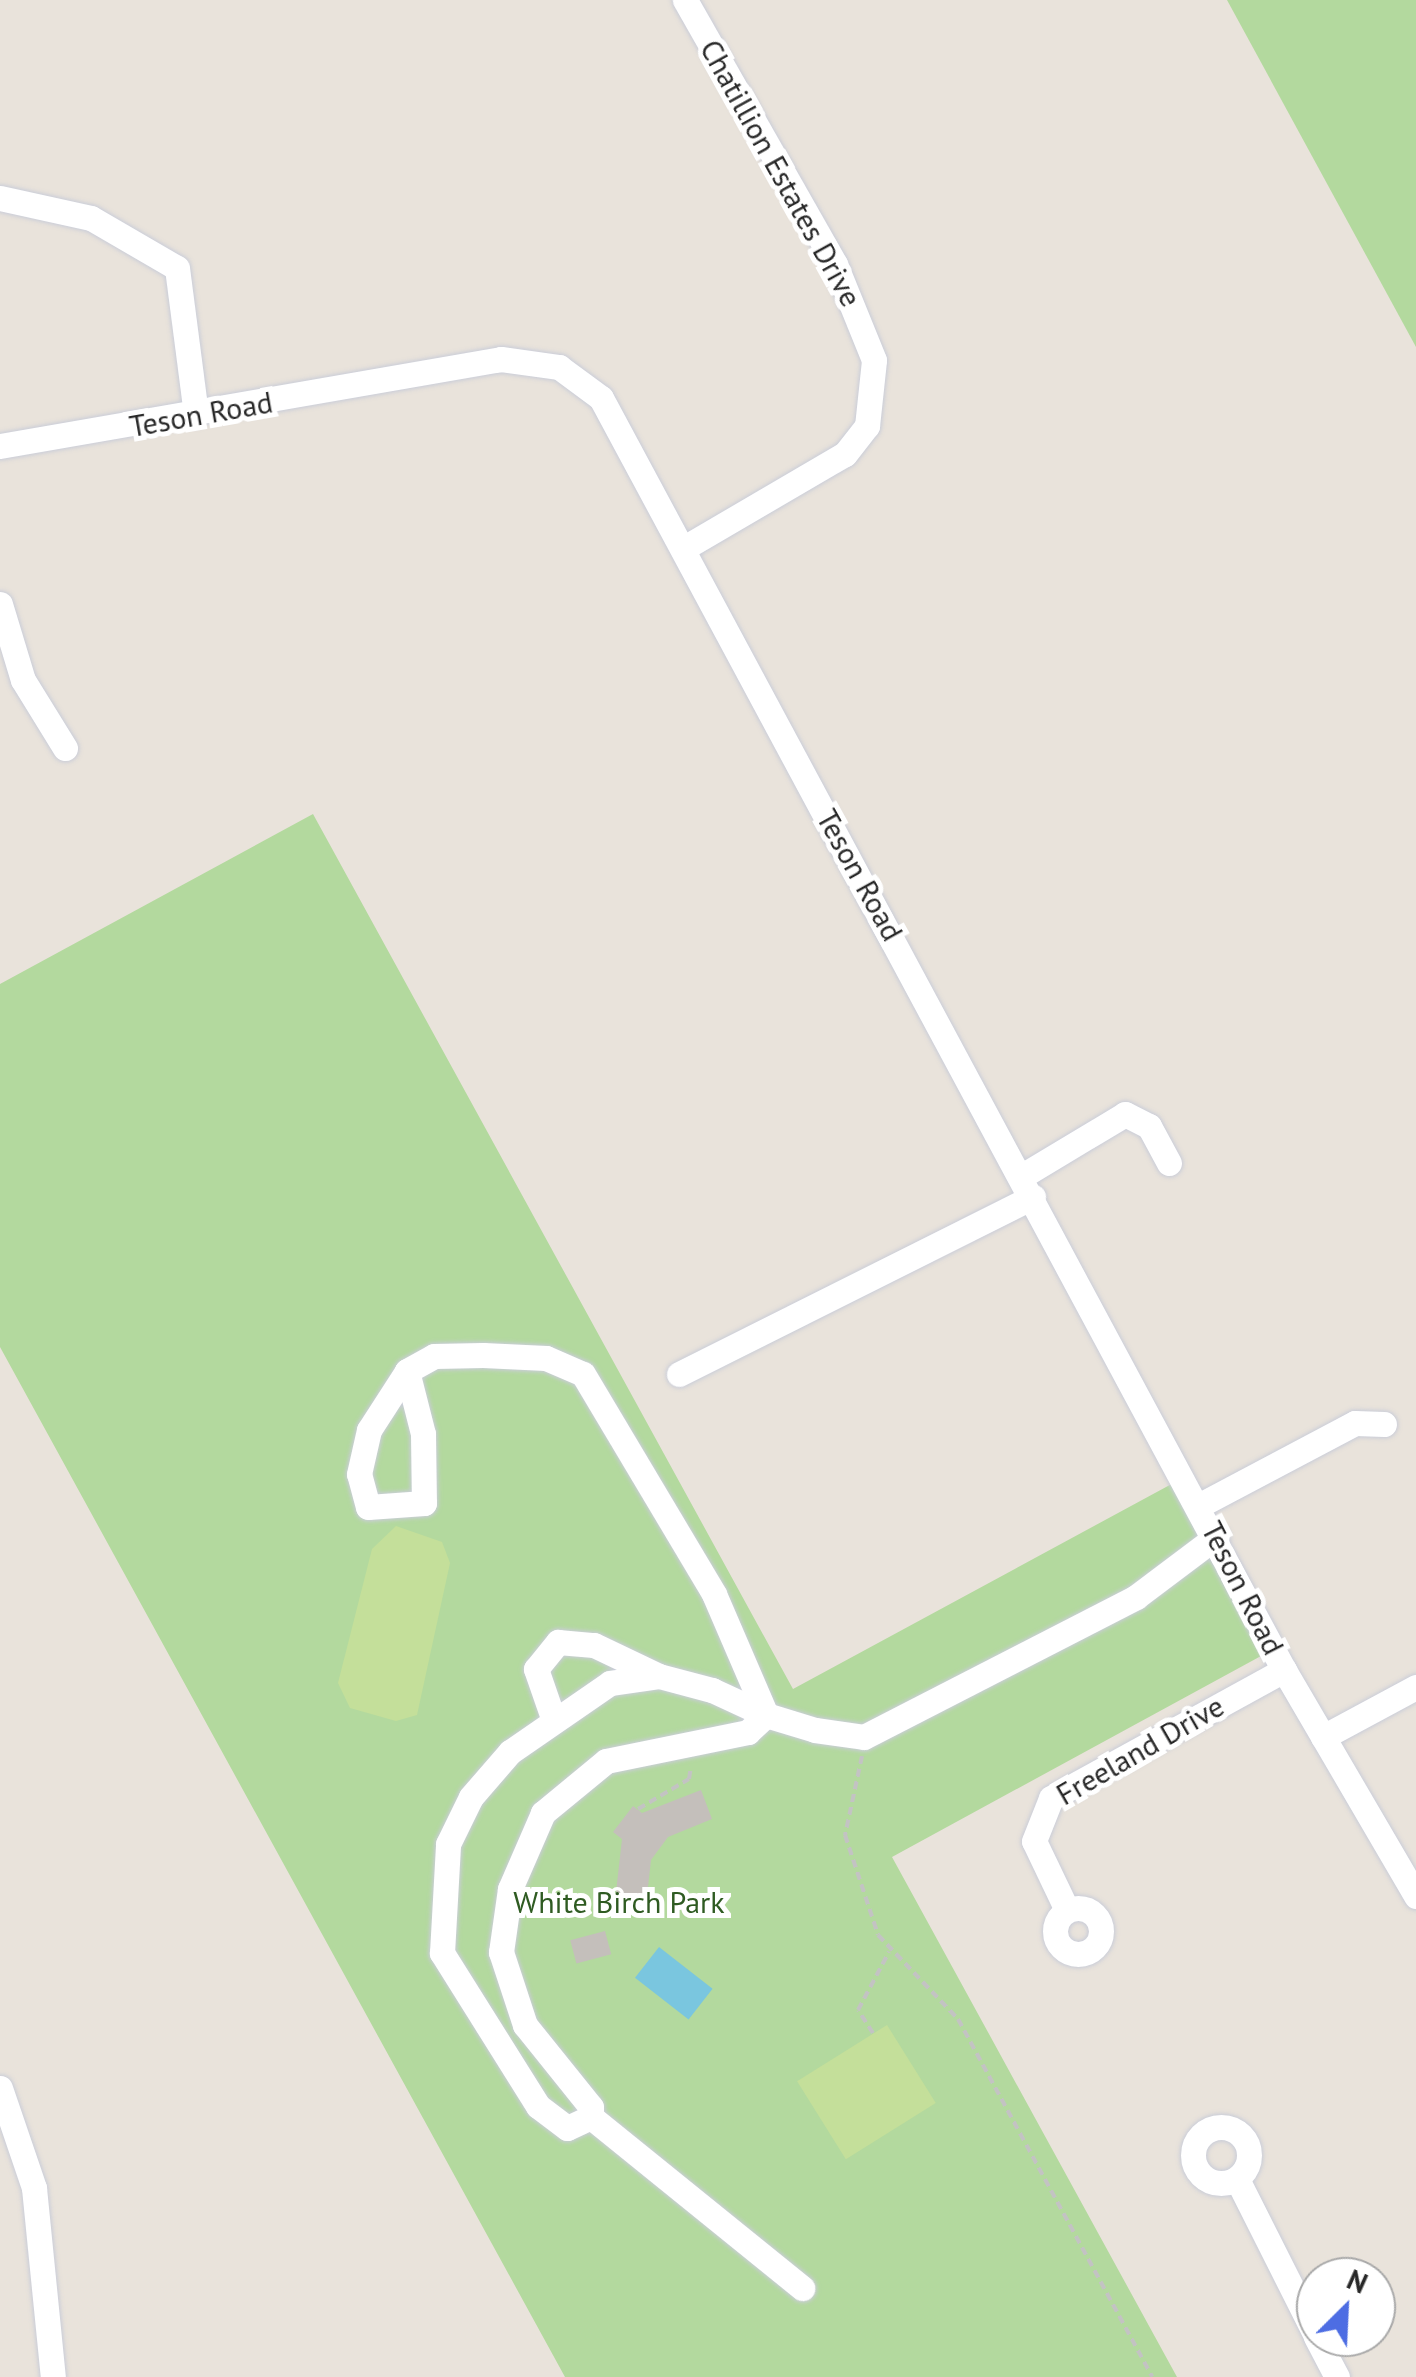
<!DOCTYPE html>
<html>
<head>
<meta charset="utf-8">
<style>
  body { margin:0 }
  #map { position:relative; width:1416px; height:2377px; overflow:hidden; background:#e9e3db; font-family:"PT Sans",sans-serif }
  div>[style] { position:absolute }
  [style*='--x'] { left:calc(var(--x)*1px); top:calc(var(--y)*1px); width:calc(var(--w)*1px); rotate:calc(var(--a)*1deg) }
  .green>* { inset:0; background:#b3d99e }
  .pitch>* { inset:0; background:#c4df9a; transform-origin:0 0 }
  .water>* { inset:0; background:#7ac6df; transform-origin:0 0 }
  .building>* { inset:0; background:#c4bfbb; transform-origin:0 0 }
  .path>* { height:4px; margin-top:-2px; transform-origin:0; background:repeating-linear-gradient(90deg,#c3c3c3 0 8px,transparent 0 13px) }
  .roads { filter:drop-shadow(0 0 2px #cacdd8) drop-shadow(0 0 2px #cacdd8) }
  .minor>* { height:25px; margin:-12.5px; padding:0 12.5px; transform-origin:12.5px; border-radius:12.5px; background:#fff }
  .minor>.ring { margin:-12.5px; padding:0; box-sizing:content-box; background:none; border:25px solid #fff; border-radius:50% }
  span { translate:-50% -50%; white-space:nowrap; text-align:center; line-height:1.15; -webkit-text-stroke:10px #fff; paint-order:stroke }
  .street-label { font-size:30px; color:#282828 }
  .park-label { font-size:30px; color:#2f5b22 }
  .north { position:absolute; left:1296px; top:2257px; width:100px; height:100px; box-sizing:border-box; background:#fff; border:2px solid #a9a9a9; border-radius:50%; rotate:24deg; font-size:28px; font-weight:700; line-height:40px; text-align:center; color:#282828 }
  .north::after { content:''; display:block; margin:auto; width:35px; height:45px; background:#4d6de3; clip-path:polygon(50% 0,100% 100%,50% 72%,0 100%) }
</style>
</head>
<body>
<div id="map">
  <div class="green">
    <div style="clip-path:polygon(1227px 0,1416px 0,1416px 347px)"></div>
    <div style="clip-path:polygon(313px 814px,793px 1689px,1179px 1480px,1272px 1650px,892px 1857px,1177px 2377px,565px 2377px,0 1347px,0 984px)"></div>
  </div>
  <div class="pitch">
    <div style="clip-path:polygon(396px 1526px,442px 1542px,450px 1563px,417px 1715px,396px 1721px,350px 1708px,338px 1683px,372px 1549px)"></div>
    <div style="left:887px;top:2025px;width:92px;height:106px;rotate:58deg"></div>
  </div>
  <div class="water">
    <div style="left:659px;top:1947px;width:68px;height:39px;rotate:38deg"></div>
  </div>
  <div class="building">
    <div style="clip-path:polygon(701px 1790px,712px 1819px,668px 1837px,651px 1860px,646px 1905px,615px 1901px,622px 1839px,613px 1832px,633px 1806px,642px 1813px)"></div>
    <div style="left:605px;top:1931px;width:24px;height:36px;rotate:75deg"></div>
  </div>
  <div class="path">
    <div style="--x:862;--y:1756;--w:81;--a:102.1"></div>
    <div style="--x:845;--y:1835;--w:105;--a:71.7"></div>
    <div style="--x:878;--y:1935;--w:116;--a:46.4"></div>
    <div style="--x:958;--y:2019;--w:407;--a:61.5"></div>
    <div style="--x:638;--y:1809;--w:59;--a:-30.5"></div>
    <div style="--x:689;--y:1779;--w:13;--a:-81"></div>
    <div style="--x:873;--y:2033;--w:27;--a:-123"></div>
    <div style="--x:858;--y:2010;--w:66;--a:-61.9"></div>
  </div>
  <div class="roads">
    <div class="minor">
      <div style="--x:0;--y:198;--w:93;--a:12.4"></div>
      <div style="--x:91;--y:218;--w:99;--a:30.2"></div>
      <div style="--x:177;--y:268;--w:147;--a:82.6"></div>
      <div style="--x:0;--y:446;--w:508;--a:-9.85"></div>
      <div style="--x:501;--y:359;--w:59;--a:7.9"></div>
      <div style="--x:559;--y:367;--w:52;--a:36.4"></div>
      <div style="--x:601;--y:398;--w:1444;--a:61.77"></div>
      <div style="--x:1284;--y:1670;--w:262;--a:59.7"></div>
      <div style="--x:684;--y:548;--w:186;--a:-30.3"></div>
      <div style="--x:845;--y:454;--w:36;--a:-52"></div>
      <div style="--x:867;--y:426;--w:66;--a:-83.9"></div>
      <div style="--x:874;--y:360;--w:104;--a:-112.1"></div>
      <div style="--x:835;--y:264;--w:304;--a:-119.6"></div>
      <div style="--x:0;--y:604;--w:79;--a:73.2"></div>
      <div style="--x:23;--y:680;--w:80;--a:58.3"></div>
      <div style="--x:1022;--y:1176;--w:120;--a:-31"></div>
      <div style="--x:1125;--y:1114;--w:27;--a:27"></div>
      <div style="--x:1149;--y:1126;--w:42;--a:61.6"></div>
      <div style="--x:407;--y:1371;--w:65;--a:75.7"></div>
      <div style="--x:423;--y:1434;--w:69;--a:89.2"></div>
      <div style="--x:424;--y:1503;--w:56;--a:175.9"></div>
      <div style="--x:368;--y:1507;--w:34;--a:-105"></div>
      <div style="--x:359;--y:1474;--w:45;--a:-77.2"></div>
      <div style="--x:369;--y:1430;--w:70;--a:-57.2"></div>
      <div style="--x:407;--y:1371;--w:31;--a:-29"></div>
      <div style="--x:434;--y:1356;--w:49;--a:-1.2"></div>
      <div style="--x:483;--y:1355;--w:63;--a:2.7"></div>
      <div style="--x:546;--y:1358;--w:40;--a:23.4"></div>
      <div style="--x:583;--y:1374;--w:256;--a:59.2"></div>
      <div style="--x:714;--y:1594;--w:132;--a:66.7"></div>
      <div style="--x:766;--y:1715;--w:25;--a:137"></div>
      <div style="--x:748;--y:1732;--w:145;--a:168.5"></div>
      <div style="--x:606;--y:1761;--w:82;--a:140.5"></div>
      <div style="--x:543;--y:1813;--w:83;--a:113.5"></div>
      <div style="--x:510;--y:1889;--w:64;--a:98.1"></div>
      <div style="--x:501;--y:1952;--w:77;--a:71.8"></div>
      <div style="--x:525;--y:2025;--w:105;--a:51.2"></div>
      <div style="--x:591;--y:2107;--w:10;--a:90"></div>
      <div style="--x:591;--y:2117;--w:26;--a:155"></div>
      <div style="--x:567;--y:2128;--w:36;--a:-143"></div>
      <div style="--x:538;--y:2106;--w:181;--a:-122.1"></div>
      <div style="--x:442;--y:1953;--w:109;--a:-86.8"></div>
      <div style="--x:448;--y:1844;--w:52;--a:-63.9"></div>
      <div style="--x:471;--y:1797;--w:60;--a:-49.1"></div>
      <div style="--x:510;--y:1752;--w:121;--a:-34.6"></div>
      <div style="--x:610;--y:1683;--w:49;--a:-8.1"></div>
      <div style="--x:659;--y:1676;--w:55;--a:14.8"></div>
      <div style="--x:712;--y:1690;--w:60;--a:24.8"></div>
      <div style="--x:766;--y:1715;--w:51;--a:17"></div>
      <div style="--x:815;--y:1730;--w:49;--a:8.1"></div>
      <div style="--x:864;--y:1737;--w:306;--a:-27.2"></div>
      <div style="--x:1136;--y:1597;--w:101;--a:-37"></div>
      <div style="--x:679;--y:1374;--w:396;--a:-26.6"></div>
      <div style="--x:1200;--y:1505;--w:175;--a:-27.9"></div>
      <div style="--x:1355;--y:1423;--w:29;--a:2"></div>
      <div style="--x:553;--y:1718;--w:52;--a:-109.1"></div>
      <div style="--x:536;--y:1669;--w:35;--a:-51"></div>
      <div style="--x:558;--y:1642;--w:36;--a:5"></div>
      <div style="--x:594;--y:1645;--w:72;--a:25.5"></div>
      <div style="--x:1323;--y:1737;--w:106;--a:-28.3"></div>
      <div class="ring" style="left:1055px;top:1908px;width:21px;height:21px"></div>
      <div style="--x:1067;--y:1910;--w:76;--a:-115.6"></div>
      <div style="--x:1034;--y:1841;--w:46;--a:-68.4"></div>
      <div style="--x:1051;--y:1798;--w:266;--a:-28.8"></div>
      <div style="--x:0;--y:2088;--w:106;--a:71.2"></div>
      <div style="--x:34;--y:2188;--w:190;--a:84.3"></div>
      <div style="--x:591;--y:2117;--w:272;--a:39"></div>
      <div class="ring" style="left:1193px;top:2127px;width:31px;height:31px"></div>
      <div style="--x:1237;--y:2179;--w:176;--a:63.3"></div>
      <div style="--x:1316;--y:2337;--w:45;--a:62.3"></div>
    </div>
  </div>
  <div class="street-label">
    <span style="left:781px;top:173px;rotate:61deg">Chatillion Estates Drive</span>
    <span style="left:201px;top:414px;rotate:-10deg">Teson Road</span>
    <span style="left:860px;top:875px;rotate:61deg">Teson Road</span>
    <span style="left:1243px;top:1588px;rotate:63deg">Teson Road</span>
    <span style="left:1140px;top:1750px;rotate:-30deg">Freeland Drive</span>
  </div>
  <div class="park-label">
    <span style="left:619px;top:1902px">White Birch Park</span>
  </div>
  <div class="north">N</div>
</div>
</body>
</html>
